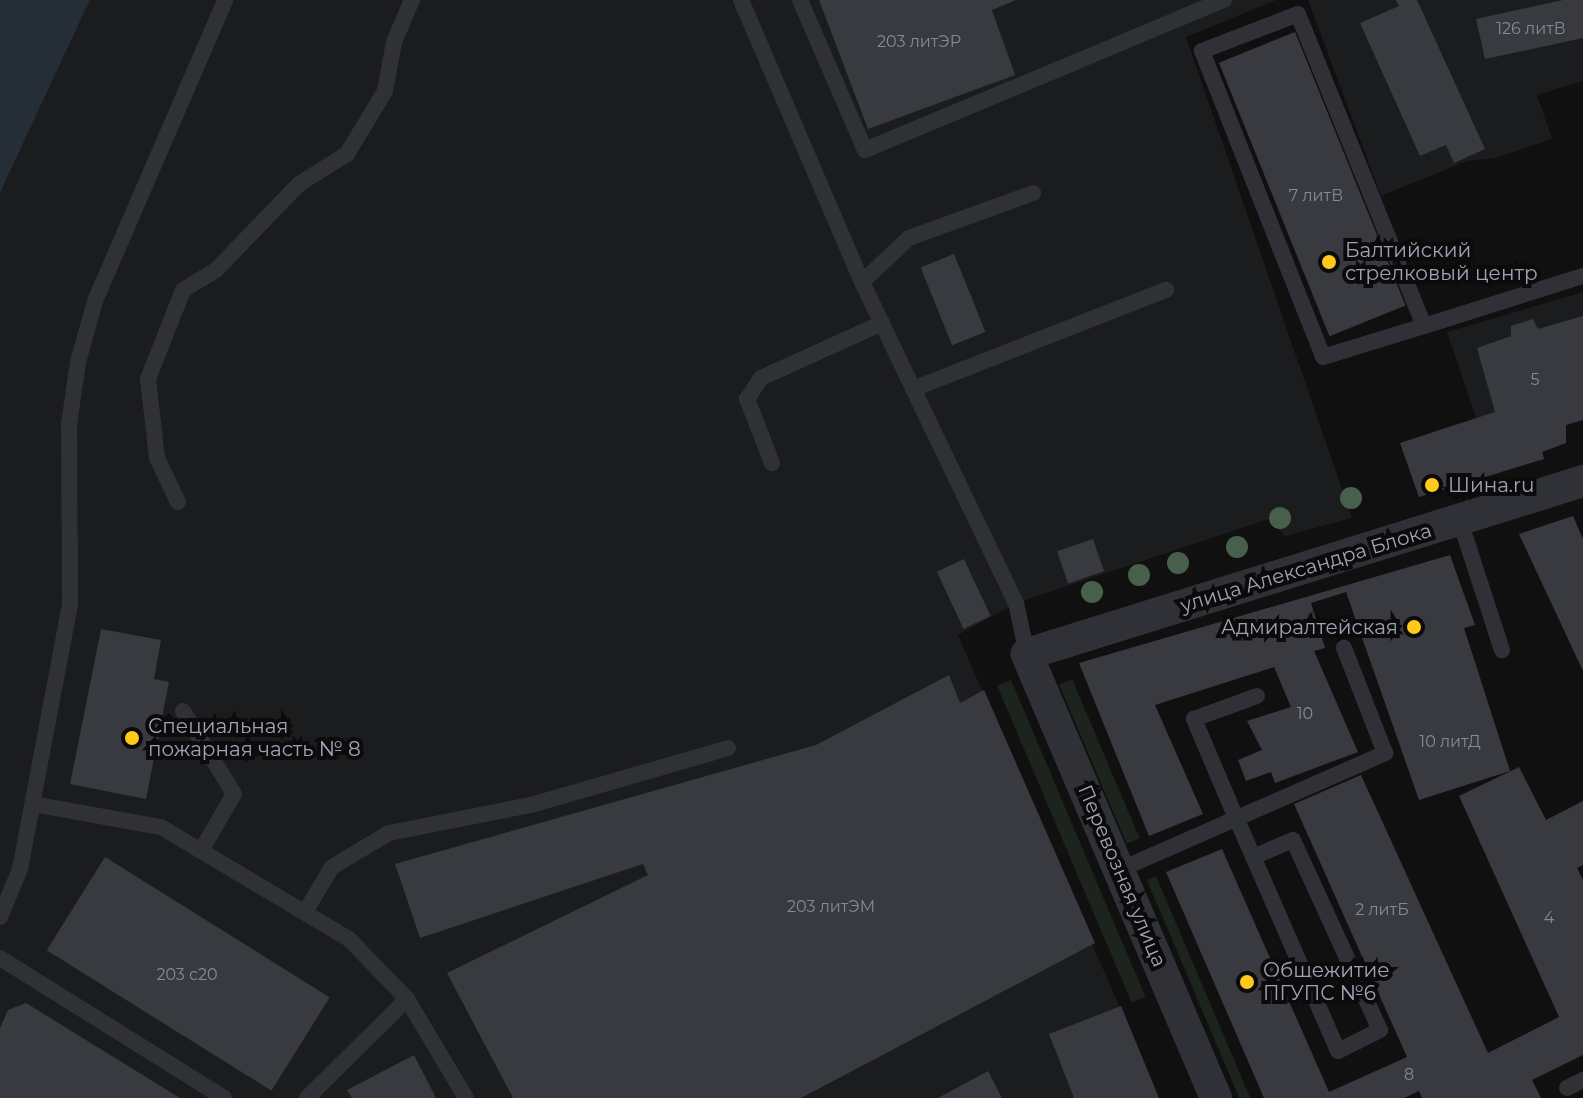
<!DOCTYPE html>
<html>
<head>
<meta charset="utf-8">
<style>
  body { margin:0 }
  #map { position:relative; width:1583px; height:1098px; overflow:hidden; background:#101011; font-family:Montserrat,sans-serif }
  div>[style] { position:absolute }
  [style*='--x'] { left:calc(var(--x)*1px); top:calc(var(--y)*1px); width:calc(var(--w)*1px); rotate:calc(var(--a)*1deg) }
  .built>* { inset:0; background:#1b1c1e }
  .green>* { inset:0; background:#1c241d; transform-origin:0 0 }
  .water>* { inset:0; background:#252d36 }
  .building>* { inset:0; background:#393a40; transform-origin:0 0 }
  .service>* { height:16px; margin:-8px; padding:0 8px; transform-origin:8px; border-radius:8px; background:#303137 }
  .minor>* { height:32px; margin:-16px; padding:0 16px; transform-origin:16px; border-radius:16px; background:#303137 }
  .trees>* { width:22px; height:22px; margin:-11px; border-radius:50%; background:#47604b }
  .dots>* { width:22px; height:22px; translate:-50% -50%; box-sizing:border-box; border:4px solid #0b0b0c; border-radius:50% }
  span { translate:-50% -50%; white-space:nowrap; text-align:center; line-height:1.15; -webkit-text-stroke:8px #0b0b0c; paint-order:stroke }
  .number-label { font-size:16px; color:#868997 }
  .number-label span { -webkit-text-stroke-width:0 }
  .poi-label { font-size:20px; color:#9fa3b4 }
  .left { translate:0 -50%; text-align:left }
  .right { translate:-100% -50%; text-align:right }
  .street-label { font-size:20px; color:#9fa3b4 }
</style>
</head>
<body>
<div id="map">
  <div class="built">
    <div style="clip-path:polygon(90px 0,1276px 0,1186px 37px,1352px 518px,1285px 536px,1269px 519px,1016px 603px,958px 635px,1159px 1098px,0 1098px,0 193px)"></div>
    <div style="clip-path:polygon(1308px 0,1583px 0,1583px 81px,1537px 95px,1552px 139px,1495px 158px,1467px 161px,1381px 196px)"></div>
    <div style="clip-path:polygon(1583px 292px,1583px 420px,1566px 425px,1566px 443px,1543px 452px,1544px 459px,1419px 497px,1400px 443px,1476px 418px,1447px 332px)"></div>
  </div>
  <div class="green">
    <div style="left:1072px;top:679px;width:173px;height:14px;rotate:67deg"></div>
    <div style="left:1011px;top:680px;width:344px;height:15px;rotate:67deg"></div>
    <div style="left:1156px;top:876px;width:242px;height:10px;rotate:67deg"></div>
  </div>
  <div class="water">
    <div style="clip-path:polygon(0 0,90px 0,0 193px)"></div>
  </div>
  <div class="building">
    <div style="clip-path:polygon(819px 0,1016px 0,992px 10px,1015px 75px,868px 129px)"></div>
    <div style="clip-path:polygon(1396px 0,1417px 0,1485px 149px,1454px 163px,1446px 145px,1420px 156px,1360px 23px,1399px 6px)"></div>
    <div style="clip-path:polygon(1563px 0,1583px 0,1583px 38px,1485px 59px,1476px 19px)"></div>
    <div style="left:1295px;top:32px;width:295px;height:82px;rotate:68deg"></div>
    <div style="left:954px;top:254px;width:84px;height:36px;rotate:68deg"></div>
    <div style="clip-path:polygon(1583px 316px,1583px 420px,1566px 425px,1566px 443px,1542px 452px,1544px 459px,1419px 497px,1400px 443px,1495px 412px,1477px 348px,1511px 336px,1511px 326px,1533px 319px,1538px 329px)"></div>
    <div style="clip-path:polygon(1573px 516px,1583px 539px,1583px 671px,1519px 534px)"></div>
    <div style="left:1093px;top:539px;width:34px;height:38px;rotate:71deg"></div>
    <div style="clip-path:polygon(1450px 555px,1475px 625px,1464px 628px,1510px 771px,1419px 800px,1346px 592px,1311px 603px,1325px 648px,1314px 651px,1358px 752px,1275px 783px,1271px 772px,1246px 781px,1238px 760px,1262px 750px,1247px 721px,1291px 707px,1274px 667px,1155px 705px,1203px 814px,1149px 836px,1079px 663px)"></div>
    <div style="left:964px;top:559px;width:63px;height:30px;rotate:65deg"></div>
    <div style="clip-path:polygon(101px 629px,161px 640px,154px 679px,169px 682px,146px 799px,70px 784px)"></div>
    <div style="clip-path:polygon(949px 675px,960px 703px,984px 690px,1095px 943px,801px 1098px,513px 1098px,447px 973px,648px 875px,643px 864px,420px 938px,395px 864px,816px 745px)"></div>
    <div style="clip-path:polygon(1519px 767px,1546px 820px,1583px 801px,1583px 865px,1577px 868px,1583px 880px,1583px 1055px,1532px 1080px,1541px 1098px,1422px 1098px,1419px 1091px,1404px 1098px,1264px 1098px,1166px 872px,1222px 849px,1329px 1092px,1407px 1057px,1294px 804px,1361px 775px,1488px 1053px,1559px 1017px,1459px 796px)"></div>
    <div style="left:105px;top:857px;width:265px;height:110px;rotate:32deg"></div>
    <div style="clip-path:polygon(26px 1003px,180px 1098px,0 1098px,0 1028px,8px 1010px)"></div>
    <div style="clip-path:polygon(1121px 1006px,1159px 1098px,1074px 1098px,1049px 1034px)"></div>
    <div style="clip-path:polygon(414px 1055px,436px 1098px,352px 1098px,347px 1090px)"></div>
    <div style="clip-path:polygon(988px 1071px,1002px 1098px,938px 1098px)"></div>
  </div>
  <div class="service">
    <div style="--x:741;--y:0;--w:307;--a:66.8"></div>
    <div style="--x:862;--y:282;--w:356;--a:64.4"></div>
    <div style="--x:1016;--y:603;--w:52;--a:77.8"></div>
    <div style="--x:800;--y:0;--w:163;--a:66.6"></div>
    <div style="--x:865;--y:150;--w:389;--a:-22.7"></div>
    <div style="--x:862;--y:282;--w:64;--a:-43.1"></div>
    <div style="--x:909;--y:238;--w:132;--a:-19.9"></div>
    <div style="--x:1424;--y:326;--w:336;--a:-112"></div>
    <div style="--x:1298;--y:14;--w:103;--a:158.9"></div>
    <div style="--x:1202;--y:51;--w:329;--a:68.4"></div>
    <div style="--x:1323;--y:357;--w:106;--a:-17.1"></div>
    <div style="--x:1424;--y:326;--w:167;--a:-17.5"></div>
    <div style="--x:913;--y:389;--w:272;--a:-21.4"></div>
    <div style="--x:772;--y:463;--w:69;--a:-111.3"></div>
    <div style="--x:747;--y:399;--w:25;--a:-56"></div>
    <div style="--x:761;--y:378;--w:133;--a:-24.4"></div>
    <div style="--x:178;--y:502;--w:49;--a:-115.5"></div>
    <div style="--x:157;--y:458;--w:80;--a:-96.5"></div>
    <div style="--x:148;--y:379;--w:96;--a:-68.5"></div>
    <div style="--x:183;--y:290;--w:37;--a:-31"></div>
    <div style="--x:215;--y:271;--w:121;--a:-46"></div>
    <div style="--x:299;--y:184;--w:57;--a:-32"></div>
    <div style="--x:347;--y:154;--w:74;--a:-58.9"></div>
    <div style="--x:385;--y:91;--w:50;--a:-79.6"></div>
    <div style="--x:394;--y:42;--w:46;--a:-66.8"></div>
    <div style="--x:1460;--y:521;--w:136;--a:72"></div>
    <div style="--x:183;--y:711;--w:97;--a:58.4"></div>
    <div style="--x:234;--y:794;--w:66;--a:120.1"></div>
    <div style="--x:33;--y:804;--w:130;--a:10.2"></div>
    <div style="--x:161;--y:827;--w:219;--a:30.8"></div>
    <div style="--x:349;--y:939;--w:83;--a:46"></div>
    <div style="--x:1253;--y:857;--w:43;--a:-23"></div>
    <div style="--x:1293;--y:840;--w:209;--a:65.4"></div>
    <div style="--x:1380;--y:1030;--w:47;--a:153.4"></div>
    <div style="--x:1338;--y:1051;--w:254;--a:-113.6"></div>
    <div style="--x:1236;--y:818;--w:108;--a:-113"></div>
    <div style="--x:1194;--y:719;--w:67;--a:-20.1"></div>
    <div style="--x:1119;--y:870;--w:291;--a:-23.7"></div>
    <div style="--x:1385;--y:753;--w:113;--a:-111.3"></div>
    <div style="--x:305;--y:912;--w:52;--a:-59"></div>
    <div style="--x:332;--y:867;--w:66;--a:-30.8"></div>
    <div style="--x:389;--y:833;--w:145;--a:-11.2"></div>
    <div style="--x:531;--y:805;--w:205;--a:-16.1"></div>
    <div style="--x:0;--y:917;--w:52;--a:-67.4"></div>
    <div style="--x:20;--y:869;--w:270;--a:-79.3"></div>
    <div style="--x:70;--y:604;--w:180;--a:-90.3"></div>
    <div style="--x:69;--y:424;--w:63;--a:-81.7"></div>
    <div style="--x:78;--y:362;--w:63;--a:-74.4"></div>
    <div style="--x:95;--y:301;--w:328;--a:-66.6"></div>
    <div style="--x:0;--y:958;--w:264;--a:32"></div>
    <div style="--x:1567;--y:1088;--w:18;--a:-27"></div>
    <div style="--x:307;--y:1098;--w:141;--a:-44.7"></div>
    <div style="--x:407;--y:999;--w:115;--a:59.2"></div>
  </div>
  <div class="minor">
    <div style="--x:1216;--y:1098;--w:483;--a:-113.1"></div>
    <div style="--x:1027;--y:654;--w:582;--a:-17.28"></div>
  </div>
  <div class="trees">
    <div style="left:1351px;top:498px"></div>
    <div style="left:1280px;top:518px"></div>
    <div style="left:1237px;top:547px"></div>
    <div style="left:1178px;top:563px"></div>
    <div style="left:1139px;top:575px"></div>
    <div style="left:1092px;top:592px"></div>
  </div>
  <div class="dots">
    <div style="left:1329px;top:262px;background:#ffca1a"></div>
    <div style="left:1432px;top:485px;background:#ffca1a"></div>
    <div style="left:1414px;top:627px;background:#ffca1a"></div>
    <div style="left:132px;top:738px;background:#ffca1a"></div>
    <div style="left:1247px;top:982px;background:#ffca1a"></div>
  </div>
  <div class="number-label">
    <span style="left:1531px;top:29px">126 литВ</span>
    <span style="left:919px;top:42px">203 литЭР</span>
    <span style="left:1316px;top:196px">7 литВ</span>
    <span style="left:1535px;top:380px">5</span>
    <span style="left:1305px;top:714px">10</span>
    <span style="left:1450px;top:742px">10 литД</span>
    <span style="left:831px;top:907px">203 литЭМ</span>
    <span style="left:1382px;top:910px">2 литБ</span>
    <span style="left:1549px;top:918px">4</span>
    <span style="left:187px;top:975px">203 с20</span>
    <span style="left:1409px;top:1075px">8</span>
  </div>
  <div class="poi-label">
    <span class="left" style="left:1345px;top:262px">Балтийский<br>стрелковый центр</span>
    <span class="left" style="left:1448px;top:485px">Шина.ru</span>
    <span class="right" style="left:1398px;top:627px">Адмиралтейская</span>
    <span class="left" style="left:148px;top:738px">Специальная<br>пожарная часть № 8</span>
    <span class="left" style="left:1263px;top:982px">Общежитие<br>ПГУПС №6</span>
  </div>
  <div class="street-label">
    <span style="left:1306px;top:568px;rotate:-17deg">улица Александра Блока</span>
    <span style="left:1122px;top:876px;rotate:67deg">Перевозная улица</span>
  </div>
</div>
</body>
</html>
